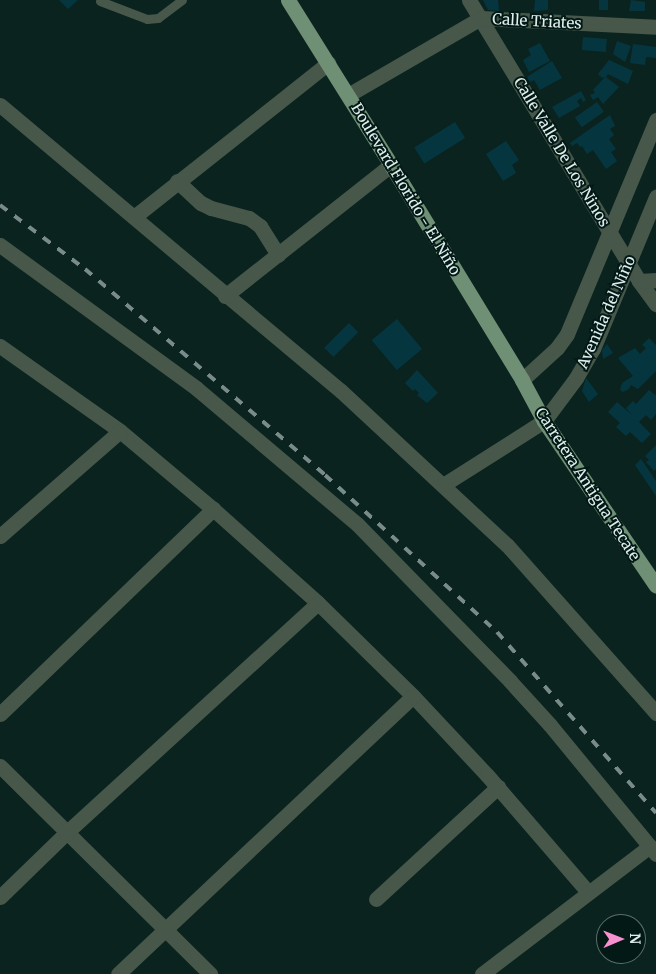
<!DOCTYPE html>
<html>
<head>
<meta charset="utf-8">
<style>
  body { margin:0 }
  #map { position:relative; width:656px; height:974px; overflow:hidden; background:#0a231f; font-family:Merriweather,serif }
  div>[style] { position:absolute }
  [style*='--x'] { left:calc(var(--x)*1px); top:calc(var(--y)*1px); width:calc(var(--w)*1px); rotate:calc(var(--a)*1deg) }
  .building>* { inset:0; background:#053640; transform-origin:0 0 }
  .service>* { height:9px; margin:-4.5px; padding:0 4.5px; transform-origin:4.5px; border-radius:4.5px; background:#47574a }
  .minor>* { height:15px; margin:-7.5px; padding:0 7.5px; transform-origin:7.5px; border-radius:7.5px; background:#47574a }
  .primary>* { height:15px; margin:-7.5px; padding:0 7.5px; transform-origin:7.5px; border-radius:7.5px; background:#6f9075 }
  .rail>* { height:4px; margin-top:-2px; transform-origin:0; background:repeating-linear-gradient(90deg,#798c89 0 9px,transparent 0 18px) }
  span { translate:-50% -50%; white-space:nowrap; text-align:center; line-height:1.15; -webkit-text-stroke:4px #021916; paint-order:stroke }
  .street-label { font-size:15px; color:#e1efec }
  .north { position:absolute; left:596px; top:914px; width:50px; height:50px; box-sizing:border-box; background:#021916; border:1px solid #5b6f6c; border-radius:50%; rotate:89deg; font-size:14px; font-weight:700; line-height:20px; text-align:center; color:#e1efec }
  .north::after { content:''; display:block; margin:auto; width:18px; height:22px; background:#f790ce; clip-path:polygon(50% 0,100% 100%,50% 72%,0 100%) }
</style>
</head>
<body>
<div id="map">
  <div class="building">
    <div style="clip-path:polygon(59px 0,78px 0,68px 9px)"></div>
    <div style="clip-path:polygon(483px 0,498px 0,499px 11px,488px 10px)"></div>
    <div style="clip-path:polygon(535px 0,548px 0,548px 10px,534px 11px)"></div>
    <div style="left:599px;top:0;width:9px;height:10px"></div>
    <div style="clip-path:polygon(631px 0,645px 2px,645px 11px,629px 11px)"></div>
    <div style="left:583px;top:37px;width:24px;height:13px;rotate:5deg"></div>
    <div style="clip-path:polygon(617px 41px,631px 46px,625px 62px,613px 54px)"></div>
    <div style="clip-path:polygon(540px 43px,550px 61px,529px 72px,523px 60px,531px 55px,528px 49px)"></div>
    <div style="clip-path:polygon(633px 44px,656px 47px,656px 58px,646px 57px,645px 65px,630px 63px)"></div>
    <div style="clip-path:polygon(609px 60px,633px 71px,628px 84px,608px 74px,606px 77px,619px 87px,603px 104px,598px 97px,593px 100px,590px 95px,595px 93px,593px 90px,605px 77px,602px 78px,598px 74px)"></div>
    <div style="clip-path:polygon(552px 61px,562px 78px,540px 90px,534px 80px,530px 82px,527px 77px)"></div>
    <div style="clip-path:polygon(581px 91px,586px 100px,583px 102px,581px 98px,577px 101px,580px 106px,559px 118px,552px 107px)"></div>
    <div style="left:597px;top:102px;width:12px;height:27px;rotate:55deg"></div>
    <div style="clip-path:polygon(610px 115px,615px 126px,610px 129px,614px 135px,609px 139px,616px 149px,611px 152px,617px 161px,606px 169px,593px 150px,587px 154px,582px 146px,580px 147px,577px 143px,572px 146px,570px 143px)"></div>
    <div style="left:455px;top:122px;width:19px;height:48px;rotate:58deg"></div>
    <div style="clip-path:polygon(506px 141px,519px 160px,512px 165px,516px 173px,503px 181px,486px 154px)"></div>
    <div style="left:397px;top:319px;width:39px;height:33px;rotate:50deg"></div>
    <div style="left:349px;top:323px;width:13px;height:35px;rotate:45deg"></div>
    <div style="clip-path:polygon(649px 338px,656px 345px,656px 371px,638px 389px,631px 385px,629px 389px,623px 392px,620px 390px,622px 383px,633px 376px,618px 358px,635px 348px,640px 354px,646px 348px,642px 345px)"></div>
    <div style="clip-path:polygon(607px 344px,613px 353px,603px 359px,602px 350px)"></div>
    <div style="clip-path:polygon(417px 370px,438px 393px,427px 403px,417px 395px,419px 393px,415px 389px,413px 391px,405px 383px)"></div>
    <div style="clip-path:polygon(586px 378px,598px 394px,589px 402px,582px 391px)"></div>
    <div style="clip-path:polygon(649px 390px,655px 395px,656px 394px,656px 414px,651px 420px,646px 415px,639px 422px,651px 434px,642px 443px,630px 432px,626px 436px,616px 427px,620px 423px,608px 412px,617px 402px,632px 415px,626px 408px,633px 401px,636px 404px)"></div>
    <div style="clip-path:polygon(656px 445px,656px 469px,654px 471px,646px 462px,649px 460px,645px 456px)"></div>
    <div style="clip-path:polygon(641px 459px,656px 481px,656px 496px,635px 465px)"></div>
  </div>
  <div class="service">
    <div style="--x:100;--y:1;--w:50;--a:21"></div>
    <div style="--x:147;--y:19;--w:11;--a:-5"></div>
    <div style="--x:158;--y:18;--w:30;--a:-37"></div>
  </div>
  <div class="minor">
    <div style="--x:469;--y:0;--w:328;--a:58.8"></div>
    <div style="--x:639;--y:281;--w:29;--a:54"></div>
    <div style="--x:348;--y:95;--w:154;--a:-30.1"></div>
    <div style="--x:481;--y:18;--w:175;--a:2.9"></div>
    <div style="--x:0;--y:105;--w:445;--a:40"></div>
    <div style="--x:341;--y:391;--w:226;--a:42.9"></div>
    <div style="--x:507;--y:545;--w:225;--a:48.4"></div>
    <div style="--x:177;--y:181;--w:33;--a:43"></div>
    <div style="--x:201;--y:203;--w:11;--a:27"></div>
    <div style="--x:211;--y:208;--w:39;--a:15"></div>
    <div style="--x:249;--y:218;--w:14;--a:36"></div>
    <div style="--x:260;--y:226;--w:34;--a:58"></div>
    <div style="--x:134;--y:217;--w:248;--a:-38.4"></div>
    <div style="--x:0;--y:245;--w:243;--a:36.1"></div>
    <div style="--x:196;--y:388;--w:212;--a:40.2"></div>
    <div style="--x:358;--y:525;--w:218;--a:45.7"></div>
    <div style="--x:510;--y:681;--w:59;--a:47.7"></div>
    <div style="--x:550;--y:725;--w:167;--a:50.6"></div>
    <div style="--x:639;--y:281;--w:17;--a:-3"></div>
    <div style="--x:225;--y:296;--w:211;--a:-38.3"></div>
    <div style="--x:0;--y:346;--w:147;--a:35.3"></div>
    <div style="--x:120;--y:431;--w:121;--a:40"></div>
    <div style="--x:213;--y:509;--w:141;--a:41.8"></div>
    <div style="--x:318;--y:603;--w:133;--a:44.4"></div>
    <div style="--x:413;--y:696;--w:108;--a:46.9"></div>
    <div style="--x:487;--y:775;--w:155;--a:49.2"></div>
    <div style="--x:522;--y:380;--w:47;--a:-42.4"></div>
    <div style="--x:557;--y:348;--w:17;--a:-54"></div>
    <div style="--x:567;--y:334;--w:232;--a:-67.4"></div>
    <div style="--x:443;--y:485;--w:120;--a:-32.4"></div>
    <div style="--x:544;--y:421;--w:54;--a:-53.3"></div>
    <div style="--x:576;--y:378;--w:34;--a:-60"></div>
    <div style="--x:593;--y:349;--w:165;--a:-67.5"></div>
    <div style="--x:0;--y:536;--w:159;--a:-41.2"></div>
    <div style="--x:0;--y:714;--w:296;--a:-43.9"></div>
    <div style="--x:0;--y:766;--w:296;--a:44.7"></div>
    <div style="--x:0;--y:897;--w:92;--a:-44.1"></div>
    <div style="--x:66;--y:833;--w:341;--a:-42.4"></div>
    <div style="--x:376;--y:899;--w:166;--a:-42.6"></div>
    <div style="--x:118;--y:974;--w:405;--a:-43.3"></div>
    <div style="--x:482;--y:974;--w:211;--a:-37.3"></div>
  </div>
  <div class="primary">
    <div style="--x:288;--y:0;--w:195;--a:58"></div>
    <div style="--x:391;--y:165;--w:252;--a:58.6"></div>
    <div style="--x:522;--y:380;--w:47;--a:61.8"></div>
    <div style="--x:544;--y:421;--w:199;--a:55.8"></div>
  </div>
  <div class="rail">
    <div style="--x:0;--y:205;--w:106;--a:37"></div>
    <div style="--x:85;--y:269;--w:316;--a:40.6"></div>
    <div style="--x:325;--y:475;--w:233;--a:42.4"></div>
    <div style="--x:497;--y:632;--w:241;--a:48.7"></div>
  </div>
  <div class="street-label">
    <span style="left:537px;top:21px;rotate:3deg">Calle Triates</span>
    <span style="left:562px;top:152px;rotate:59deg">Calle Valle De Los Ninos</span>
    <span style="left:406px;top:189px;rotate:59deg">Boulevard Florido - El Niño</span>
    <span style="left:606px;top:312px;rotate:-66deg">Avenida del Niño</span>
    <span style="left:588px;top:484px;rotate:57deg">Carretera Antigua Tecate</span>
  </div>
  <div class="north">N</div>
</div>
</body>
</html>
